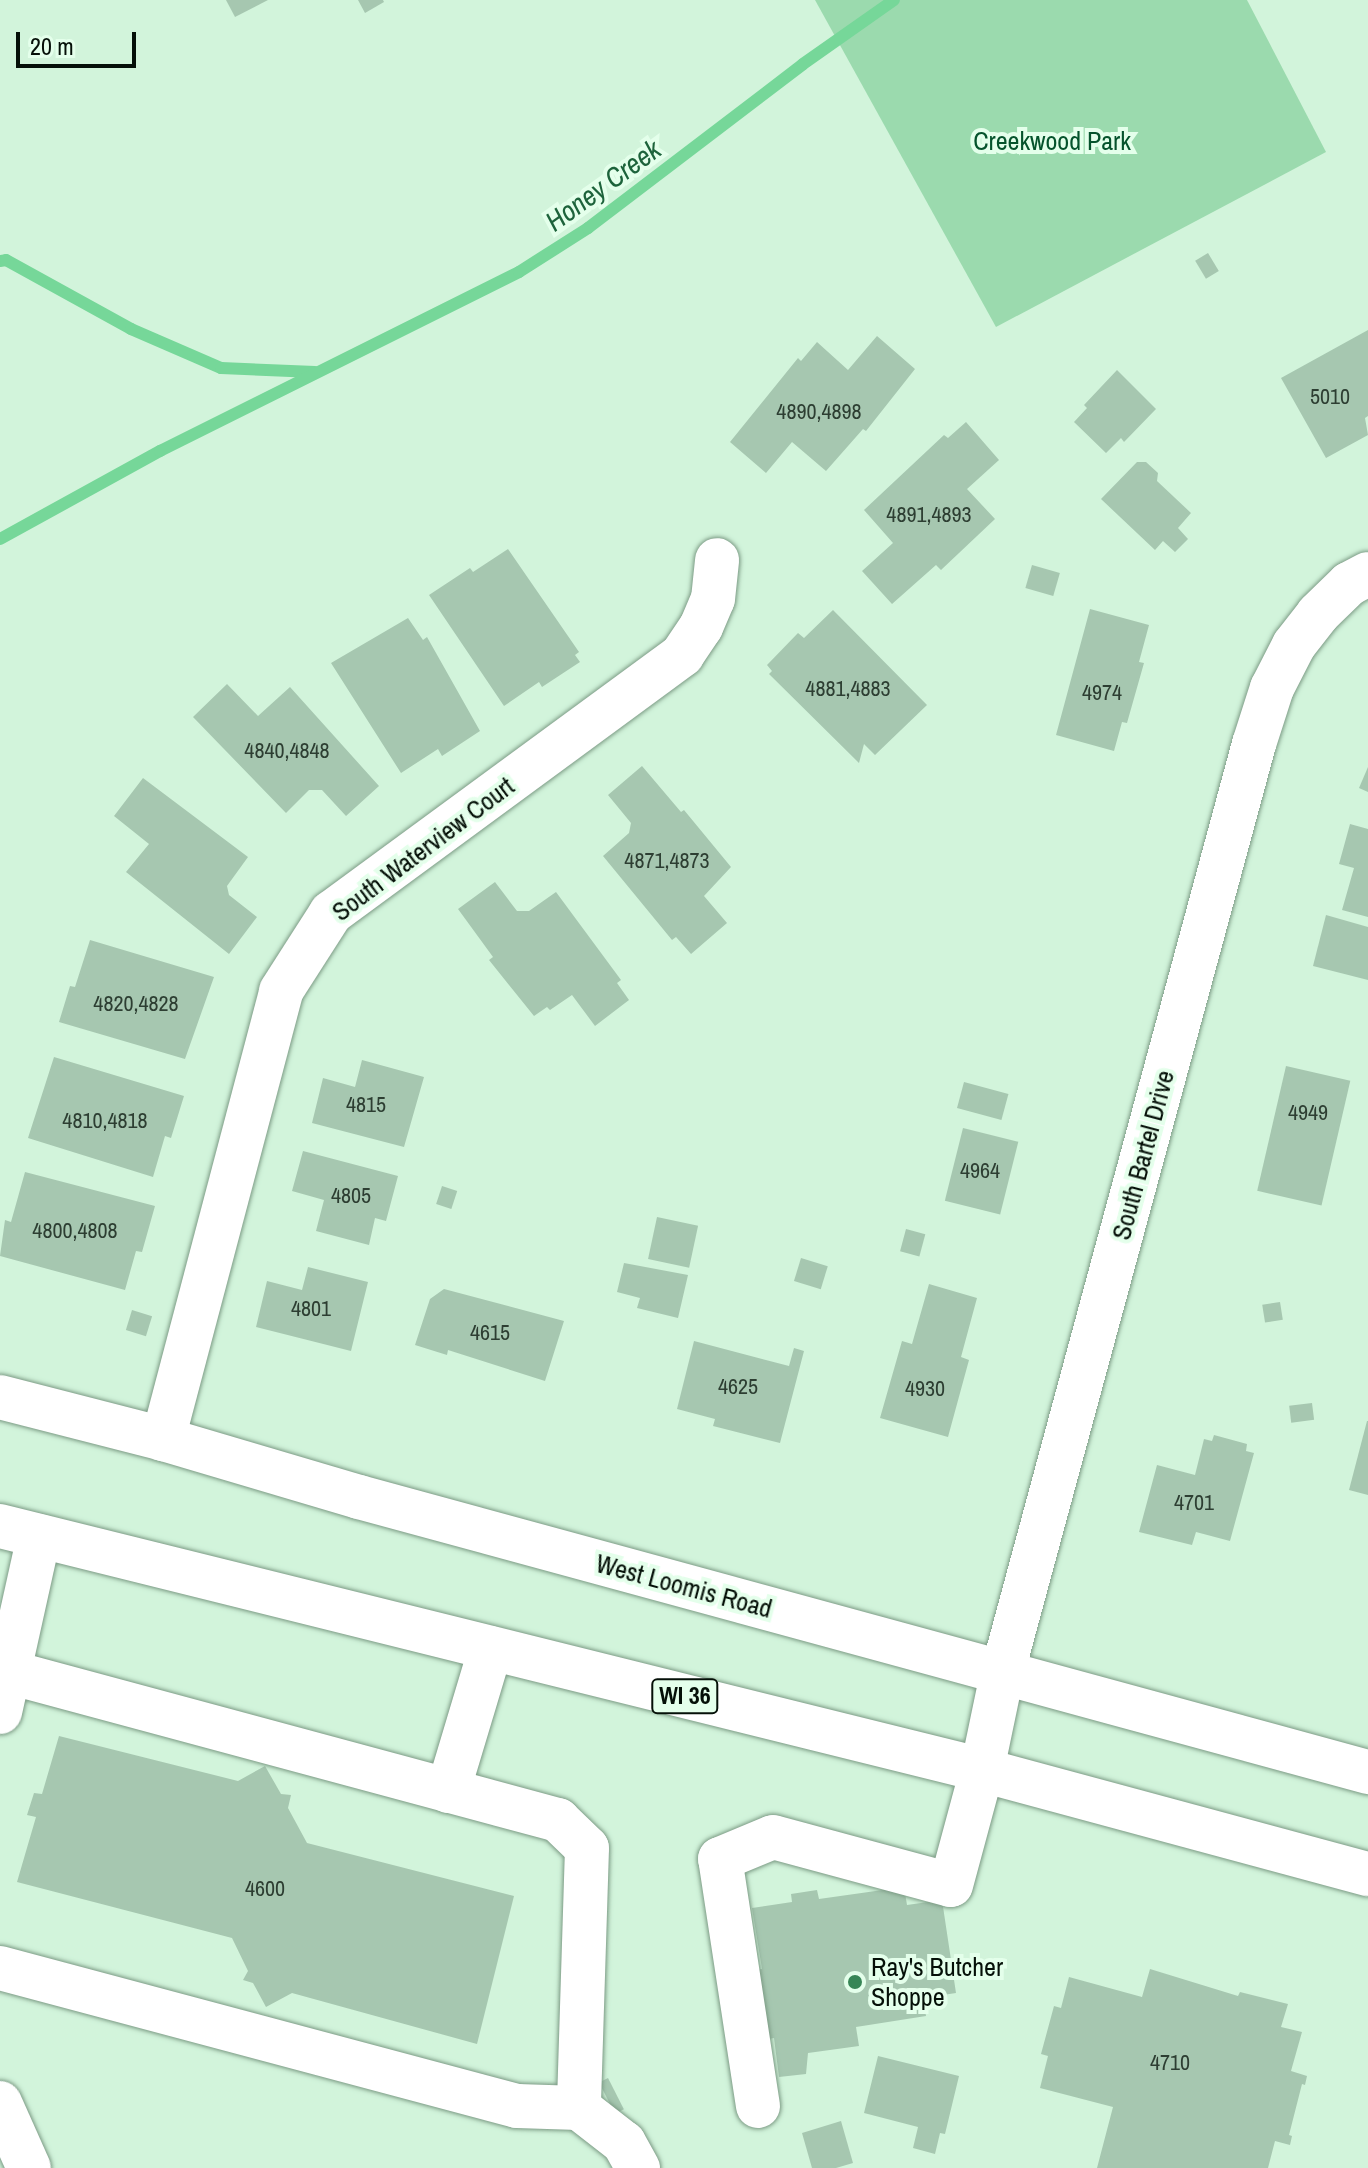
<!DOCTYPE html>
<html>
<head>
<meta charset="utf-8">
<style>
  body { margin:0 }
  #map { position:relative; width:1368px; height:2168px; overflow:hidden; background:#d2f4db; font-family:"Archivo Narrow",sans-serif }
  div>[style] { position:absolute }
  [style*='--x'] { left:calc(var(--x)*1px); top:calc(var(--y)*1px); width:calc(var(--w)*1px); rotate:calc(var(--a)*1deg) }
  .green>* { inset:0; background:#9bdaae }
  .stream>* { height:12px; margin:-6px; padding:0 6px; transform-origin:6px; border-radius:6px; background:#76d799 }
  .building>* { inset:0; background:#a6c7b0; transform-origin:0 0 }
  .roads { filter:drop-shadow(0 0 2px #7c9b85) drop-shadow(0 0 2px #7c9b85) }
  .minor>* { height:44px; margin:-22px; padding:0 22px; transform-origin:22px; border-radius:22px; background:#fff }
  .major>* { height:44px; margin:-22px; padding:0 22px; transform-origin:22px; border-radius:22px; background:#fff }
  .dots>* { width:22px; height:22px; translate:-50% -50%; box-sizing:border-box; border:4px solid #e4ffeb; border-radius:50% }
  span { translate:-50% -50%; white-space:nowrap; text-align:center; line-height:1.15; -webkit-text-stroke:8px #e4ffeb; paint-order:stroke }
  .number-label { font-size:22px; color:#2d3e32 }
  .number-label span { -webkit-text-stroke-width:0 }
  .shield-label span { padding:2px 6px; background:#e4ffeb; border:2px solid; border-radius:6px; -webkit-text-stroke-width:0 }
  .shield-label { font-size:24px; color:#051008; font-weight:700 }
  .park-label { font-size:26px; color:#05532c }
  .street-label { font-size:26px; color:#051008 }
  .poi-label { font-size:26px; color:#051008 }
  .left { translate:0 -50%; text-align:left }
  .water-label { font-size:28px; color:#1d633b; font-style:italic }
  .scale { position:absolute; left:16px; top:32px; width:120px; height:36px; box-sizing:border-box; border:4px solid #051008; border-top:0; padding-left:10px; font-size:24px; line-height:28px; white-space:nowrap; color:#051008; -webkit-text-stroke:6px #e4ffeb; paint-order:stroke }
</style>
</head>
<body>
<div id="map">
  <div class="green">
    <div style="clip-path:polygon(815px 0,1247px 0,1326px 152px,996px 327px)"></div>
  </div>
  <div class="stream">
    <div style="--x:0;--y:261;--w:6;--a:-9"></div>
    <div style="--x:6;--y:260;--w:143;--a:28.9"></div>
    <div style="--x:131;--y:329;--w:98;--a:23.4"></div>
    <div style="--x:221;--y:368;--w:94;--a:2.4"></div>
    <div style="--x:0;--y:539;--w:183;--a:-28.8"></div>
    <div style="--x:160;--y:451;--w:401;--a:-26.5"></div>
    <div style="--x:519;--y:272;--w:82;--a:-32.5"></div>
    <div style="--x:588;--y:228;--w:270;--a:-37.3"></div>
    <div style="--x:803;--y:64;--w:111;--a:-35.1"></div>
  </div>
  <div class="building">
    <div style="clip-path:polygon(226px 0,268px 0,235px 17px)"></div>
    <div style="clip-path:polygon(358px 0,383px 0,384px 2px,365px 13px)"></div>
    <div style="left:1208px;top:253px;width:21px;height:15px;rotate:59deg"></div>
    <div style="clip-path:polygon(1368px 330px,1368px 416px,1365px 418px,1368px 435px,1326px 458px,1281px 378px)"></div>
    <div style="clip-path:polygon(877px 336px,915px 369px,866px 431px,863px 429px,826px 471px,792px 442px,766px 473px,730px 442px,798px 358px,801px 361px,817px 342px,848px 370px)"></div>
    <div style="clip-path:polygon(1117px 370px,1156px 409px,1124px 442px,1121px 438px,1106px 453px,1074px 422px,1087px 408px,1084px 405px)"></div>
    <div style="clip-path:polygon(966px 422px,999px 460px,967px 489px,995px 519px,941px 570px,936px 565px,892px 604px,862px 571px,893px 543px,864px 510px,944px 435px,948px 438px)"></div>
    <div style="clip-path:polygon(1137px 462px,1146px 462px,1158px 473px,1157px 481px,1191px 513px,1178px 528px,1188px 539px,1175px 552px,1163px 541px,1155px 550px,1101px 499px)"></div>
    <div style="clip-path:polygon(508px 549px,579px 652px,575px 655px,580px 662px,542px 687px,539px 682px,504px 706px,429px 595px,470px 568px,473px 572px)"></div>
    <div style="left:1032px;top:565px;width:29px;height:24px;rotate:16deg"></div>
    <div style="clip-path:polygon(1090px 609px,1149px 625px,1139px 662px,1144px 663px,1127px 723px,1122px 722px,1114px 751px,1056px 735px)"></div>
    <div style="clip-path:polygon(833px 610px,927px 705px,875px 755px,864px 744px,859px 763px,769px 674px,772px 671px,767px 665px,798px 633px,804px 638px)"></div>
    <div style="clip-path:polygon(408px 618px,423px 640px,427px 637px,480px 731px,442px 756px,438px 749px,401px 773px,331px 663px)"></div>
    <div style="clip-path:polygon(227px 684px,258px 716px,290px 687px,379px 786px,346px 816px,322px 790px,309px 790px,286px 813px,193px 717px)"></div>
    <div style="clip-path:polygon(642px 766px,681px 812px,684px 810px,731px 867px,704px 896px,727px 923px,691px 954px,676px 937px,672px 940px,603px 856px,629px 833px,631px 823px,608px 795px)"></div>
    <div style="clip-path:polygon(1368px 767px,1368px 792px,1359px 788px)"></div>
    <div style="clip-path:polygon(143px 778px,248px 857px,227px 886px,229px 895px,257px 917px,229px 954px,126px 872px,149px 844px,114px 816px)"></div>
    <div style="clip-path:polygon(1350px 824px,1368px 829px,1368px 917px,1342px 910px,1354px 868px,1339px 864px)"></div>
    <div style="clip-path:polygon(495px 882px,517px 911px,529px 911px,556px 892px,621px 980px,617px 983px,629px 1000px,595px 1026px,572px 995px,550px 1010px,547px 1007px,534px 1016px,489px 960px,493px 957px,458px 909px)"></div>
    <div style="clip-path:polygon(1326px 915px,1368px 927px,1368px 980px,1313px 966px)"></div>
    <div style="clip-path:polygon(90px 940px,214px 977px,185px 1059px,59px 1022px,70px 986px,75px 987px)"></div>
    <div style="clip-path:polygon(54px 1057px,184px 1096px,171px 1138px,165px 1136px,153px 1177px,28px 1138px)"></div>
    <div style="clip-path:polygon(362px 1060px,424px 1077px,404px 1147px,312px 1123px,323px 1078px,355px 1087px)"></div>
    <div style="left:1286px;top:1066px;width:66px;height:128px;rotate:13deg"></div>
    <div style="left:964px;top:1082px;width:46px;height:27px;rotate:15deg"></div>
    <div style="left:963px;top:1128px;width:57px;height:75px;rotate:14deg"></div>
    <div style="clip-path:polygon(303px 1151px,398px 1176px,386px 1221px,375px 1218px,369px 1245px,316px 1231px,324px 1200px,292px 1191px)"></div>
    <div style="clip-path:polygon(25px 1172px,155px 1206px,142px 1252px,136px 1251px,125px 1290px,0 1256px,5px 1220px,11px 1222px)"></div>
    <div style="left:442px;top:1186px;width:16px;height:19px;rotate:18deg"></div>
    <div style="left:657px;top:1217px;width:42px;height:43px;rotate:12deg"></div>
    <div style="left:906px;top:1229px;width:20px;height:23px;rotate:15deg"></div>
    <div style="left:801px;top:1258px;width:28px;height:24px;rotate:17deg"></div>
    <div style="clip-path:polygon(624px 1263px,688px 1275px,678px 1318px,637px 1308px,640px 1298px,617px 1292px)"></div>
    <div style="clip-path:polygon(308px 1267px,368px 1282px,351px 1351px,256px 1327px,267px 1281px,302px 1290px)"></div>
    <div style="clip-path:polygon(929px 1284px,977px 1298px,961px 1357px,969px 1360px,948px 1437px,880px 1418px,902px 1341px,912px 1344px)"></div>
    <div style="clip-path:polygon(444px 1289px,564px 1321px,545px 1381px,448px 1350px,447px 1355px,415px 1345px,430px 1299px)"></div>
    <div style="left:1280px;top:1302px;width:18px;height:18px;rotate:81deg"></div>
    <div style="left:132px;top:1310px;width:21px;height:21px;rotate:17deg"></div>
    <div style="clip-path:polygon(694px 1341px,789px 1366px,794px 1348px,804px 1351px,780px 1443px,713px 1426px,715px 1419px,677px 1409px)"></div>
    <div style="left:1312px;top:1403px;width:17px;height:23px;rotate:83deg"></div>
    <div style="clip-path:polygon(1367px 1421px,1368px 1421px,1368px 1495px,1349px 1490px)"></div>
    <div style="clip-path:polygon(1214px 1435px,1247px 1444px,1246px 1451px,1254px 1453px,1230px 1541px,1196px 1532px,1192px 1545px,1139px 1532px,1157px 1465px,1195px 1475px,1204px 1439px,1212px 1441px)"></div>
    <div style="clip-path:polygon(59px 1736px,238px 1781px,265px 1766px,281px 1794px,291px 1795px,288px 1808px,307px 1843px,514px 1896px,477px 2044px,292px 1993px,266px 2007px,253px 1983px,243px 1980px,248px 1971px,232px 1938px,17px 1882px,36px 1817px,27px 1815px,34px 1793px,42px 1794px)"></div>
    <div style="clip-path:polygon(904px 1887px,907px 1905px,942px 1900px,956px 1993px,923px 1998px,926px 2016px,856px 2027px,859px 2046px,808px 2053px,806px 2074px,779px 2077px,774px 2038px,763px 2040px,754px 1970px,762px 1969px,752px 1908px,792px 1902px,791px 1894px,817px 1890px,819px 1899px)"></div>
    <div style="clip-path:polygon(1150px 1969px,1238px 1996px,1240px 1992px,1288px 2004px,1281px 2027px,1302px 2032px,1291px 2071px,1307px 2076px,1305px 2085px,1302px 2084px,1289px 2135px,1292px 2136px,1290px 2145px,1275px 2141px,1268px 2168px,1097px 2168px,1113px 2107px,1040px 2088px,1048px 2056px,1041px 2054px,1054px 2006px,1061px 2008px,1069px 1977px,1142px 1997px)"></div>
    <div style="clip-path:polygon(878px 2056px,959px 2076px,945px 2134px,940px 2133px,935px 2154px,913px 2148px,918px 2127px,864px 2113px)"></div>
    <div style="left:608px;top:2078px;width:35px;height:10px;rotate:63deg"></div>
    <div style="clip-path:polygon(841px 2121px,853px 2163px,836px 2168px,812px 2168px,802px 2133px)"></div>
  </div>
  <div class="roads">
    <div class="minor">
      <div style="--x:163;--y:1439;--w:463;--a:-75.2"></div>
      <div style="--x:281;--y:991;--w:93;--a:-57.3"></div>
      <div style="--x:331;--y:913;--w:436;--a:-36.3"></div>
      <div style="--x:682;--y:655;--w:34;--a:-56"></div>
      <div style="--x:701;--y:627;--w:30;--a:-67"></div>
      <div style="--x:713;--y:599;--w:39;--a:-84"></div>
      <div style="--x:9;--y:1672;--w:569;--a:15.09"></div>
      <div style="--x:558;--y:1820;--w:40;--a:44"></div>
      <div style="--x:587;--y:1848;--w:260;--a:91.8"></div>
      <div style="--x:579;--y:2108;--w:57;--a:37.9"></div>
      <div style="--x:624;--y:2143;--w:29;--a:61"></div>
      <div style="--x:0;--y:1712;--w:180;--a:-77.5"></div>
      <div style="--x:448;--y:1791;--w:149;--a:-73.3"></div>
      <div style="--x:0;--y:1968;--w:535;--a:14.95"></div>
      <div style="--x:517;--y:2106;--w:62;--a:1.8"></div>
      <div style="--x:0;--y:2103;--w:71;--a:66"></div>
      <div style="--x:758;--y:2106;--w:250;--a:-98.7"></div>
      <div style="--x:720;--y:1859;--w:57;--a:-22.5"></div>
      <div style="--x:773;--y:1837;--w:184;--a:15.1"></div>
      <div style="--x:951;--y:1885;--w:119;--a:-74.9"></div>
      <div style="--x:982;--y:1770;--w:98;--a:-78.2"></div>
      <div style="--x:1002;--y:1674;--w:964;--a:-74.84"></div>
      <div style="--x:1254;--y:744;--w:59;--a:-72.2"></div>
      <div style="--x:1272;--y:688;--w:48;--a:-62.9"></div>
      <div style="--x:1294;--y:645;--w:39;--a:-52"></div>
      <div style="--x:1318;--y:614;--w:43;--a:-44.1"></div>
      <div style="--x:1349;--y:584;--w:21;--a:-28"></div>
    </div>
    <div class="major">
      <div style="--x:0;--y:1397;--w:168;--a:14.4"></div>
      <div style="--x:163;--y:1439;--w:204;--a:16.5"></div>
      <div style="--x:359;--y:1497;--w:1046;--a:15.25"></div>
      <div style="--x:0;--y:1526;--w:1012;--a:13.95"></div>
      <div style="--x:982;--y:1770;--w:400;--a:15.1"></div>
    </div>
  </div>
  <div class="dots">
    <div style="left:855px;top:1982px;background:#378656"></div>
  </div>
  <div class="number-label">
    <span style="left:1330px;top:397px">5010</span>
    <span style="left:819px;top:412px">4890,4898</span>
    <span style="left:929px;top:515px">4891,4893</span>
    <span style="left:848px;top:689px">4881,4883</span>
    <span style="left:1102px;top:693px">4974</span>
    <span style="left:287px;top:751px">4840,4848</span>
    <span style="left:667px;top:861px">4871,4873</span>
    <span style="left:136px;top:1004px">4820,4828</span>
    <span style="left:366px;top:1105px">4815</span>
    <span style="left:1308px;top:1113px">4949</span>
    <span style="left:105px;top:1121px">4810,4818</span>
    <span style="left:980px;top:1171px">4964</span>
    <span style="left:351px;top:1196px">4805</span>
    <span style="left:75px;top:1231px">4800,4808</span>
    <span style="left:311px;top:1309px">4801</span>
    <span style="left:490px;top:1333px">4615</span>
    <span style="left:738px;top:1387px">4625</span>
    <span style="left:925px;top:1389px">4930</span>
    <span style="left:1194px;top:1503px">4701</span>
    <span style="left:265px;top:1889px">4600</span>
    <span style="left:1170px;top:2063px">4710</span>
  </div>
  <div class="shield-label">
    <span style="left:685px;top:1696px">WI 36</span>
  </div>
  <div class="park-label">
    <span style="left:1052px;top:141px">Creekwood Park</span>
  </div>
  <div class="street-label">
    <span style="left:423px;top:849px;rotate:-37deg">South Waterview Court</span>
    <span style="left:1143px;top:1155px;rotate:-75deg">South Bartel Drive</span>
    <span style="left:684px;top:1586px;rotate:15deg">West Loomis Road</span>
  </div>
  <div class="poi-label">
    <span class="left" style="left:871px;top:1982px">Ray's Butcher<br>Shoppe</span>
  </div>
  <div class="water-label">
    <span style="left:603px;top:185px;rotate:-36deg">Honey Creek</span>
  </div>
  <div class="scale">20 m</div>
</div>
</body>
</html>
